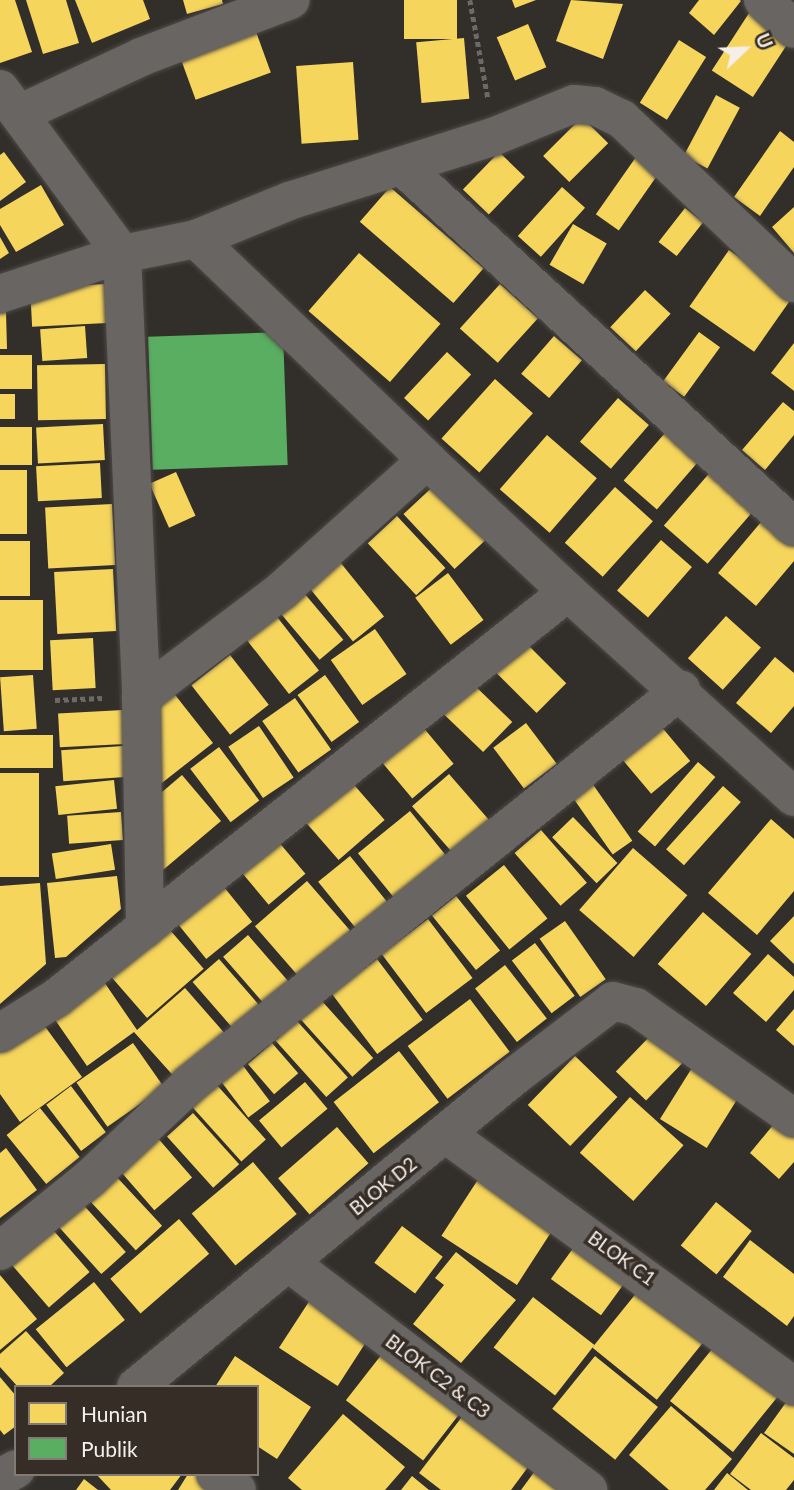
<!DOCTYPE html>
<html>
<head>
<meta charset="utf-8">
<style>
  body { margin:0 }
  #map { position:relative; width:794px; height:1490px; overflow:hidden; background:#322e2a; font-family:Lato,sans-serif }
  div>[style] { position:absolute }
  [style*='--x'] { left:calc(var(--x)*1px); top:calc(var(--y)*1px); width:calc(var(--w)*1px); rotate:calc(var(--a)*1deg) }
  .homes>* { inset:0; background:#f6d55c; transform-origin:0 0 }
  .public>* { inset:0; background:#5aae61; transform-origin:0 0 }
  .path>* { height:4.5px; margin-top:-2.25px; transform-origin:0; background:repeating-linear-gradient(90deg,#6c6966 0 5px,transparent 0 8.5px) }
  .roads { filter:drop-shadow(0 0 2px #4e4a47) drop-shadow(0 0 2px #4e4a47) }
  .street>* { height:38px; margin:-19px; padding:0 19px; transform-origin:19px; border-radius:19px; background:#696562 }
  span { translate:-50% -50%; white-space:nowrap; text-align:center; line-height:1.15; -webkit-text-stroke:7px #362d26; paint-order:stroke }
  .street-label { font-size:19px; color:#f5efea }
  .legend { position:absolute; left:14px; top:1385px; width:245px; height:91px; box-sizing:border-box; background:#362d26; border:2px solid #827b74; margin:0; padding:9px 12px; list-style:none; font-size:21px; color:#f5efea }
  .legend li { display:flex; align-items:center; gap:14px; height:35px }
  .legend b { width:35px; border:2px solid #827b74 }
  .north { position:absolute; left:710px; top:14px; width:70px; height:70px; -webkit-text-stroke:5px #362d26; paint-order:stroke; rotate:67deg; font-size:19px; font-weight:700; line-height:28px; text-align:center; color:#f5efea }
  .north::after { content:''; display:block; margin:auto; width:24px; height:32px; background:#f5efea; clip-path:polygon(50% 0,100% 100%,50% 72%,0 100%) }
</style>
</head>
<body>
<div id="map">
  <div class="homes">
    <div style="clip-path:polygon(0 0,15px 0,32px 52px,0 63px)"></div>
    <div style="clip-path:polygon(26px 0,66px 0,79px 43px,43px 54px)"></div>
    <div style="clip-path:polygon(75px 0,143px 0,150px 19px,92px 43px)"></div>
    <div style="clip-path:polygon(183px 0,222px 0,223px 4px,187px 14px)"></div>
    <div style="left:404px;top:0;width:53px;height:39px"></div>
    <div style="clip-path:polygon(512px 0,536px 0,515px 8px)"></div>
    <div style="clip-path:polygon(571px 0,623px 4px,603px 59px,556px 41px)"></div>
    <div style="clip-path:polygon(699px 0,740px 0,741px 1px,714px 35px,689px 13px)"></div>
    <div style="left:751px;top:10px;width:49px;height:72px;rotate:33deg"></div>
    <div style="left:251px;top:18px;width:58px;height:80px;rotate:70deg"></div>
    <div style="left:528px;top:24px;width:47px;height:34px;rotate:67deg"></div>
    <div style="left:464px;top:38px;width:61px;height:48px;rotate:85deg"></div>
    <div style="left:679px;top:40px;width:32px;height:74px;rotate:32deg"></div>
    <div style="left:353px;top:62px;width:78px;height:57px;rotate:86deg"></div>
    <div style="left:716px;top:95px;width:27px;height:69px;rotate:28deg"></div>
    <div style="left:582px;top:117px;width:37px;height:55px;rotate:45deg"></div>
    <div style="clip-path:polygon(780px 131px,794px 142px,794px 167px,760px 216px,734px 197px)"></div>
    <div style="clip-path:polygon(4px 152px,26px 182px,0 201px,0 155px)"></div>
    <div style="left:499px;top:152px;width:36px;height:52px;rotate:44deg"></div>
    <div style="left:636px;top:157px;width:28px;height:70px;rotate:35deg"></div>
    <div style="clip-path:polygon(41px 185px,64px 225px,16px 252px,0 225px,0 209px)"></div>
    <div style="left:390px;top:187px;width:124px;height:46px;rotate:41deg"></div>
    <div style="left:562px;top:187px;width:31px;height:66px;rotate:42deg"></div>
    <div style="clip-path:polygon(794px 207px,794px 253px,772px 227px)"></div>
    <div style="left:685px;top:208px;width:23px;height:43px;rotate:38deg"></div>
    <div style="left:573px;top:224px;width:39px;height:47px;rotate:30deg"></div>
    <div style="clip-path:polygon(0 237px,9px 253px,0 259px)"></div>
    <div style="left:729px;top:250px;width:79px;height:69px;rotate:35deg"></div>
    <div style="left:359px;top:253px;width:108px;height:77px;rotate:41deg"></div>
    <div style="left:105px;top:284px;width:39px;height:75px;rotate:87deg"></div>
    <div style="left:500px;top:284px;width:51px;height:60px;rotate:42deg"></div>
    <div style="left:645px;top:290px;width:35px;height:51px;rotate:43deg"></div>
    <div style="clip-path:polygon(0 312px,6px 312px,7px 349px,0 349px)"></div>
    <div style="left:85px;top:326px;width:32px;height:45px;rotate:86deg"></div>
    <div style="left:699px;top:332px;width:26px;height:61px;rotate:36deg"></div>
    <div style="left:554px;top:336px;width:37px;height:50px;rotate:41deg"></div>
    <div style="clip-path:polygon(794px 343px,794px 391px,771px 373px)"></div>
    <div style="left:447px;top:352px;width:33px;height:63px;rotate:43deg"></div>
    <div style="left:0;top:355px;width:32px;height:34px"></div>
    <div style="left:105px;top:364px;width:55px;height:68px;rotate:89deg"></div>
    <div style="left:495px;top:379px;width:51px;height:80px;rotate:42deg"></div>
    <div style="left:0;top:394px;width:15px;height:25px"></div>
    <div style="left:618px;top:398px;width:41px;height:58px;rotate:41deg"></div>
    <div style="clip-path:polygon(783px 402px,794px 411px,794px 435px,765px 470px,742px 450px)"></div>
    <div style="left:103px;top:424px;width:36px;height:67px;rotate:87deg"></div>
    <div style="left:0;top:427px;width:32px;height:38px"></div>
    <div style="left:665px;top:433px;width:44px;height:63px;rotate:41deg"></div>
    <div style="left:547px;top:435px;width:66px;height:72px;rotate:41deg"></div>
    <div style="left:100px;top:463px;width:35px;height:64px;rotate:87deg"></div>
    <div style="left:713px;top:469px;width:58px;height:75px;rotate:41deg"></div>
    <div style="left:0;top:470px;width:27px;height:64px"></div>
    <div style="left:176px;top:472px;width:48px;height:29px;rotate:66deg"></div>
    <div style="left:440px;top:480px;width:75px;height:50px;rotate:47deg"></div>
    <div style="left:615px;top:487px;width:51px;height:75px;rotate:42deg"></div>
    <div style="left:112px;top:504px;width:61px;height:67px;rotate:87deg"></div>
    <div style="clip-path:polygon(767px 515px,794px 539px,794px 561px,756px 606px,718px 573px)"></div>
    <div style="left:397px;top:516px;width:71px;height:40px;rotate:47deg"></div>
    <div style="left:661px;top:540px;width:41px;height:67px;rotate:41deg"></div>
    <div style="left:30px;top:541px;width:55px;height:30px;rotate:90deg"></div>
    <div style="left:340px;top:562px;width:70px;height:40px;rotate:51deg"></div>
    <div style="left:113px;top:569px;width:62px;height:59px;rotate:87deg"></div>
    <div style="left:448px;top:573px;width:59px;height:41px;rotate:53deg"></div>
    <div style="left:299px;top:587px;width:69px;height:31px;rotate:50deg"></div>
    <div style="left:0;top:600px;width:43px;height:70px"></div>
    <div style="left:274px;top:613px;width:73px;height:38px;rotate:52deg"></div>
    <div style="left:726px;top:616px;width:47px;height:57px;rotate:42deg"></div>
    <div style="left:375px;top:629px;width:55px;height:54px;rotate:55deg"></div>
    <div style="left:93px;top:638px;width:50px;height:43px;rotate:87deg"></div>
    <div style="left:521px;top:638px;width:64px;height:42px;rotate:45deg"></div>
    <div style="left:230px;top:655px;width:63px;height:49px;rotate:52deg"></div>
    <div style="clip-path:polygon(775px 657px,794px 673px,794px 706px,771px 733px,736px 703px)"></div>
    <div style="left:33px;top:675px;width:54px;height:33px;rotate:86deg"></div>
    <div style="left:325px;top:675px;width:58px;height:34px;rotate:54deg"></div>
    <div style="left:472px;top:683px;width:56px;height:42px;rotate:44deg"></div>
    <div style="clip-path:polygon(172px 691px,213px 743px,149px 793px,146px 711px)"></div>
    <div style="left:295px;top:698px;width:63px;height:40px;rotate:55deg"></div>
    <div style="left:123px;top:710px;width:34px;height:65px;rotate:87deg"></div>
    <div style="left:417px;top:720px;width:57px;height:54px;rotate:50deg"></div>
    <div style="left:526px;top:723px;width:51px;height:41px;rotate:53deg"></div>
    <div style="left:660px;top:725px;width:47px;height:51px;rotate:50deg"></div>
    <div style="left:259px;top:726px;width:62px;height:37px;rotate:56deg"></div>
    <div style="left:0;top:735px;width:53px;height:33px"></div>
    <div style="left:123px;top:746px;width:31px;height:62px;rotate:86deg"></div>
    <div style="left:219px;top:747px;width:67px;height:36px;rotate:53deg"></div>
    <div style="left:698px;top:762px;width:23px;height:92px;rotate:41deg"></div>
    <div style="left:342px;top:771px;width:65px;height:61px;rotate:49deg"></div>
    <div style="left:0;top:773px;width:39px;height:104px"></div>
    <div style="left:449px;top:774px;width:67px;height:49px;rotate:49deg"></div>
    <div style="clip-path:polygon(182px 775px,221px 821px,150px 881px,148px 804px)"></div>
    <div style="left:587px;top:776px;width:79px;height:24px;rotate:55deg"></div>
    <div style="left:114px;top:780px;width:29px;height:59px;rotate:84deg"></div>
    <div style="left:723px;top:786px;width:24px;height:85px;rotate:42deg"></div>
    <div style="left:410px;top:811px;width:60px;height:67px;rotate:51deg"></div>
    <div style="left:121px;top:812px;width:28px;height:54px;rotate:86deg"></div>
    <div style="left:573px;top:817px;width:64px;height:29px;rotate:46deg"></div>
    <div style="clip-path:polygon(771px 819px,794px 839px,794px 891px,757px 935px,708px 893px)"></div>
    <div style="left:541px;top:830px;width:70px;height:35px;rotate:49deg"></div>
    <div style="left:272px;top:834px;width:52px;height:48px;rotate:50deg"></div>
    <div style="left:111px;top:844px;width:26px;height:60px;rotate:81deg"></div>
    <div style="left:633px;top:848px;width:72px;height:82px;rotate:41deg"></div>
    <div style="left:350px;top:856px;width:65px;height:41px;rotate:51deg"></div>
    <div style="left:504px;top:865px;width:69px;height:49px;rotate:51deg"></div>
    <div style="clip-path:polygon(117px 876px,121px 909px,66px 957px,55px 958px,47px 883px)"></div>
    <div style="left:215px;top:876px;width:59px;height:59px;rotate:51deg"></div>
    <div style="left:307px;top:881px;width:66px;height:69px;rotate:49deg"></div>
    <div style="clip-path:polygon(40px 883px,46px 964px,0 1004px,0 886px)"></div>
    <div style="left:456px;top:896px;width:70px;height:31px;rotate:51deg"></div>
    <div style="left:703px;top:912px;width:64px;height:69px;rotate:41deg"></div>
    <div style="clip-path:polygon(794px 916px,794px 964px,770px 941px)"></div>
    <div style="left:428px;top:919px;width:74px;height:58px;rotate:53deg"></div>
    <div style="left:565px;top:921px;width:71px;height:31px;rotate:55deg"></div>
    <div style="left:163px;top:922px;width:62px;height:75px;rotate:49deg"></div>
    <div style="left:248px;top:935px;width:65px;height:33px;rotate:49deg"></div>
    <div style="left:535px;top:943px;width:66px;height:29px;rotate:53deg"></div>
    <div style="clip-path:polygon(768px 954px,794px 977px,794px 990px,766px 1022px,733px 993px)"></div>
    <div style="left:219px;top:959px;width:67px;height:35px;rotate:49deg"></div>
    <div style="left:377px;top:959px;width:76px;height:57px;rotate:53deg"></div>
    <div style="left:505px;top:965px;width:68px;height:38px;rotate:52deg"></div>
    <div style="clip-path:polygon(100px 976px,137px 1030px,185px 988px,227px 1036px,178px 1081px,134px 1032px,87px 1066px,49px 1011px)"></div>
    <div style="left:470px;top:999px;width:66px;height:78px;rotate:53deg"></div>
    <div style="left:321px;top:1000px;width:78px;height:28px;rotate:48deg"></div>
    <div style="clip-path:polygon(794px 1009px,794px 1046px,776px 1030px)"></div>
    <div style="clip-path:polygon(38px 1017px,82px 1077px,20px 1122px,0 1094px,0 1045px)"></div>
    <div style="left:297px;top:1021px;width:76px;height:29px;rotate:48deg"></div>
    <div style="left:652px;top:1034px;width:42px;height:52px;rotate:44deg"></div>
    <div style="left:133px;top:1043px;width:54px;height:69px;rotate:55deg"></div>
    <div style="left:272px;top:1043px;width:40px;height:32px;rotate:49deg"></div>
    <div style="left:399px;top:1051px;width:65px;height:83px;rotate:52deg"></div>
    <div style="left:575px;top:1056px;width:59px;height:68px;rotate:44deg"></div>
    <div style="left:241px;top:1063px;width:48px;height:27px;rotate:53deg"></div>
    <div style="left:695px;top:1063px;width:55px;height:66px;rotate:32deg"></div>
    <div style="left:305px;top:1082px;width:35px;height:60px;rotate:50deg"></div>
    <div style="left:215px;top:1083px;width:76px;height:33px;rotate:48deg"></div>
    <div style="left:71px;top:1086px;width:58px;height:31px;rotate:53deg"></div>
    <div style="left:630px;top:1097px;width:72px;height:75px;rotate:42deg"></div>
    <div style="left:40px;top:1108px;width:63px;height:43px;rotate:51deg"></div>
    <div style="left:193px;top:1113px;width:69px;height:35px;rotate:48deg"></div>
    <div style="clip-path:polygon(778px 1119px,794px 1132px,794px 1162px,779px 1179px,750px 1153px)"></div>
    <div style="left:337px;top:1127px;width:48px;height:78px;rotate:49deg"></div>
    <div style="left:156px;top:1136px;width:55px;height:50px;rotate:49deg"></div>
    <div style="clip-path:polygon(6px 1148px,37px 1190px,0 1218px,0 1153px)"></div>
    <div style="left:253px;top:1162px;width:68px;height:80px;rotate:50deg"></div>
    <div style="left:113px;top:1173px;width:72px;height:36px;rotate:47deg"></div>
    <div style="left:479px;top:1178px;width:90px;height:69px;rotate:33deg"></div>
    <div style="left:79px;top:1200px;width:70px;height:33px;rotate:48deg"></div>
    <div style="left:716px;top:1202px;width:46px;height:56px;rotate:39deg"></div>
    <div style="left:179px;top:1219px;width:46px;height:91px;rotate:49deg"></div>
    <div style="left:47px;top:1223px;width:65px;height:54px;rotate:49deg"></div>
    <div style="left:402px;top:1226px;width:51px;height:46px;rotate:37deg"></div>
    <div style="left:582px;top:1236px;width:62px;height:53px;rotate:36deg"></div>
    <div style="clip-path:polygon(750px 1240px,794px 1274px,794px 1316px,787px 1326px,723px 1277px)"></div>
    <div style="clip-path:polygon(456px 1252px,516px 1300px,461px 1363px,413px 1324px,444px 1285px,435px 1278px)"></div>
    <div style="clip-path:polygon(0 1275px,37px 1319px,0 1350px)"></div>
    <div style="left:94px;top:1282px;width:49px;height:75px;rotate:51deg"></div>
    <div style="left:642px;top:1286px;width:83px;height:79px;rotate:39deg"></div>
    <div style="left:533px;top:1297px;width:78px;height:64px;rotate:38deg"></div>
    <div style="left:310px;top:1300px;width:70px;height:57px;rotate:33deg"></div>
    <div style="clip-path:polygon(26px 1331px,64px 1373px,49px 1387px,18px 1387px,0 1367px,0 1354px)"></div>
    <div style="left:721px;top:1338px;width:81px;height:81px;rotate:39deg"></div>
    <div style="left:389px;top:1345px;width:98px;height:70px;rotate:38deg"></div>
    <div style="clip-path:polygon(235px 1356px,311px 1407px,277px 1459px,257px 1446px,257px 1387px,215px 1387px)"></div>
    <div style="left:595px;top:1356px;width:81px;height:68px;rotate:39deg"></div>
    <div style="clip-path:polygon(0 1377px,16px 1396px,16px 1426px,4px 1435px,0 1430px)"></div>
    <div style="clip-path:polygon(792px 1394px,794px 1395px,794px 1454px,764px 1433px)"></div>
    <div style="clip-path:polygon(671px 1406px,732px 1459px,705px 1490px,669px 1490px,629px 1455px)"></div>
    <div style="clip-path:polygon(468px 1409px,534px 1459px,511px 1490px,441px 1490px,419px 1473px)"></div>
    <div style="clip-path:polygon(343px 1414px,405px 1467px,385px 1490px,302px 1490px,288px 1478px)"></div>
    <div style="clip-path:polygon(761px 1433px,794px 1458px,794px 1480px,786px 1490px,751px 1490px,730px 1474px)"></div>
    <div style="clip-path:polygon(543px 1460px,583px 1490px,521px 1490px)"></div>
    <div style="clip-path:polygon(727px 1473px,748px 1490px,714px 1490px)"></div>
    <div style="clip-path:polygon(96px 1474px,182px 1474px,170px 1490px,111px 1490px)"></div>
    <div style="clip-path:polygon(188px 1474px,206px 1474px,229px 1490px,178px 1490px)"></div>
    <div style="clip-path:polygon(412px 1476px,429px 1490px,401px 1490px)"></div>
    <div style="clip-path:polygon(84px 1479px,98px 1490px,76px 1490px)"></div>
  </div>
  <div class="public">
    <div style="left:283px;top:332px;width:133px;height:135px;rotate:88deg"></div>
  </div>
  <div class="path">
    <div style="--x:470;--y:0;--w:100;--a:79.6"></div>
    <div style="--x:55;--y:700;--w:47;--a:-2.4"></div>
  </div>
  <div class="roads">
    <div class="street">
      <div style="--x:763;--y:0;--w:42;--a:43.1"></div>
      <div style="--x:0;--y:89;--w:205;--a:53.5"></div>
      <div style="--x:122;--y:254;--w:443;--a:87.5"></div>
      <div style="--x:141;--y:697;--w:231;--a:89"></div>
      <div style="--x:19;--y:114;--w:135;--a:-25"></div>
      <div style="--x:141;--y:57;--w:160;--a:-20.9"></div>
      <div style="--x:403;--y:167;--w:531;--a:42.64"></div>
      <div style="--x:196;--y:239;--w:100;--a:-22.2"></div>
      <div style="--x:289;--y:201;--w:216;--a:-17.5"></div>
      <div style="--x:495;--y:136;--w:85;--a:-22.1"></div>
      <div style="--x:574;--y:104;--w:21;--a:5"></div>
      <div style="--x:595;--y:106;--w:30;--a:26"></div>
      <div style="--x:622;--y:119;--w:238;--a:43.6"></div>
      <div style="--x:0;--y:294;--w:128;--a:-18.2"></div>
      <div style="--x:122;--y:254;--w:76;--a:-11.5"></div>
      <div style="--x:196;--y:239;--w:320;--a:43.7"></div>
      <div style="--x:141;--y:697;--w:176;--a:-37.1"></div>
      <div style="--x:281;--y:591;--w:196;--a:-41.9"></div>
      <div style="--x:427;--y:460;--w:193;--a:43.1"></div>
      <div style="--x:0;--y:1033;--w:66;--a:-32"></div>
      <div style="--x:56;--y:998;--w:653;--a:-38.41"></div>
      <div style="--x:568;--y:592;--w:305;--a:42.2"></div>
      <div style="--x:447;--y:1135;--w:428;--a:35.9"></div>
      <div style="--x:0;--y:1251;--w:116;--a:-39"></div>
      <div style="--x:90;--y:1178;--w:137;--a:-43.2"></div>
      <div style="--x:190;--y:1084;--w:630;--a:-38.75"></div>
      <div style="--x:288;--y:1262;--w:377;--a:37.2"></div>
      <div style="--x:136;--y:1387;--w:492;--a:-39.4"></div>
      <div style="--x:516;--y:1075;--w:122;--a:-37.3"></div>
      <div style="--x:613;--y:1001;--w:24;--a:15"></div>
      <div style="--x:636;--y:1007;--w:193;--a:35.1"></div>
      <div style="--x:216;--y:1474;--w:26;--a:37"></div>
      <div style="--x:0;--y:1478;--w:18;--a:-29"></div>
    </div>
  </div>
  <div class="street-label">
    <span style="left:383px;top:1186px;rotate:-39deg">BLOK D2</span>
    <span style="left:622px;top:1258px;rotate:36deg">BLOK C1</span>
    <span style="left:438px;top:1376px;rotate:37deg">BLOK C2 &amp; C3</span>
  </div>
  <ul class="legend">
  <li><b style="height:19px;background:#f6d55c"></b>Hunian</li>
  <li><b style="height:19px;background:#5aae61"></b>Publik</li>
  </ul>
  <div class="north">U</div>
</div>
</body>
</html>
